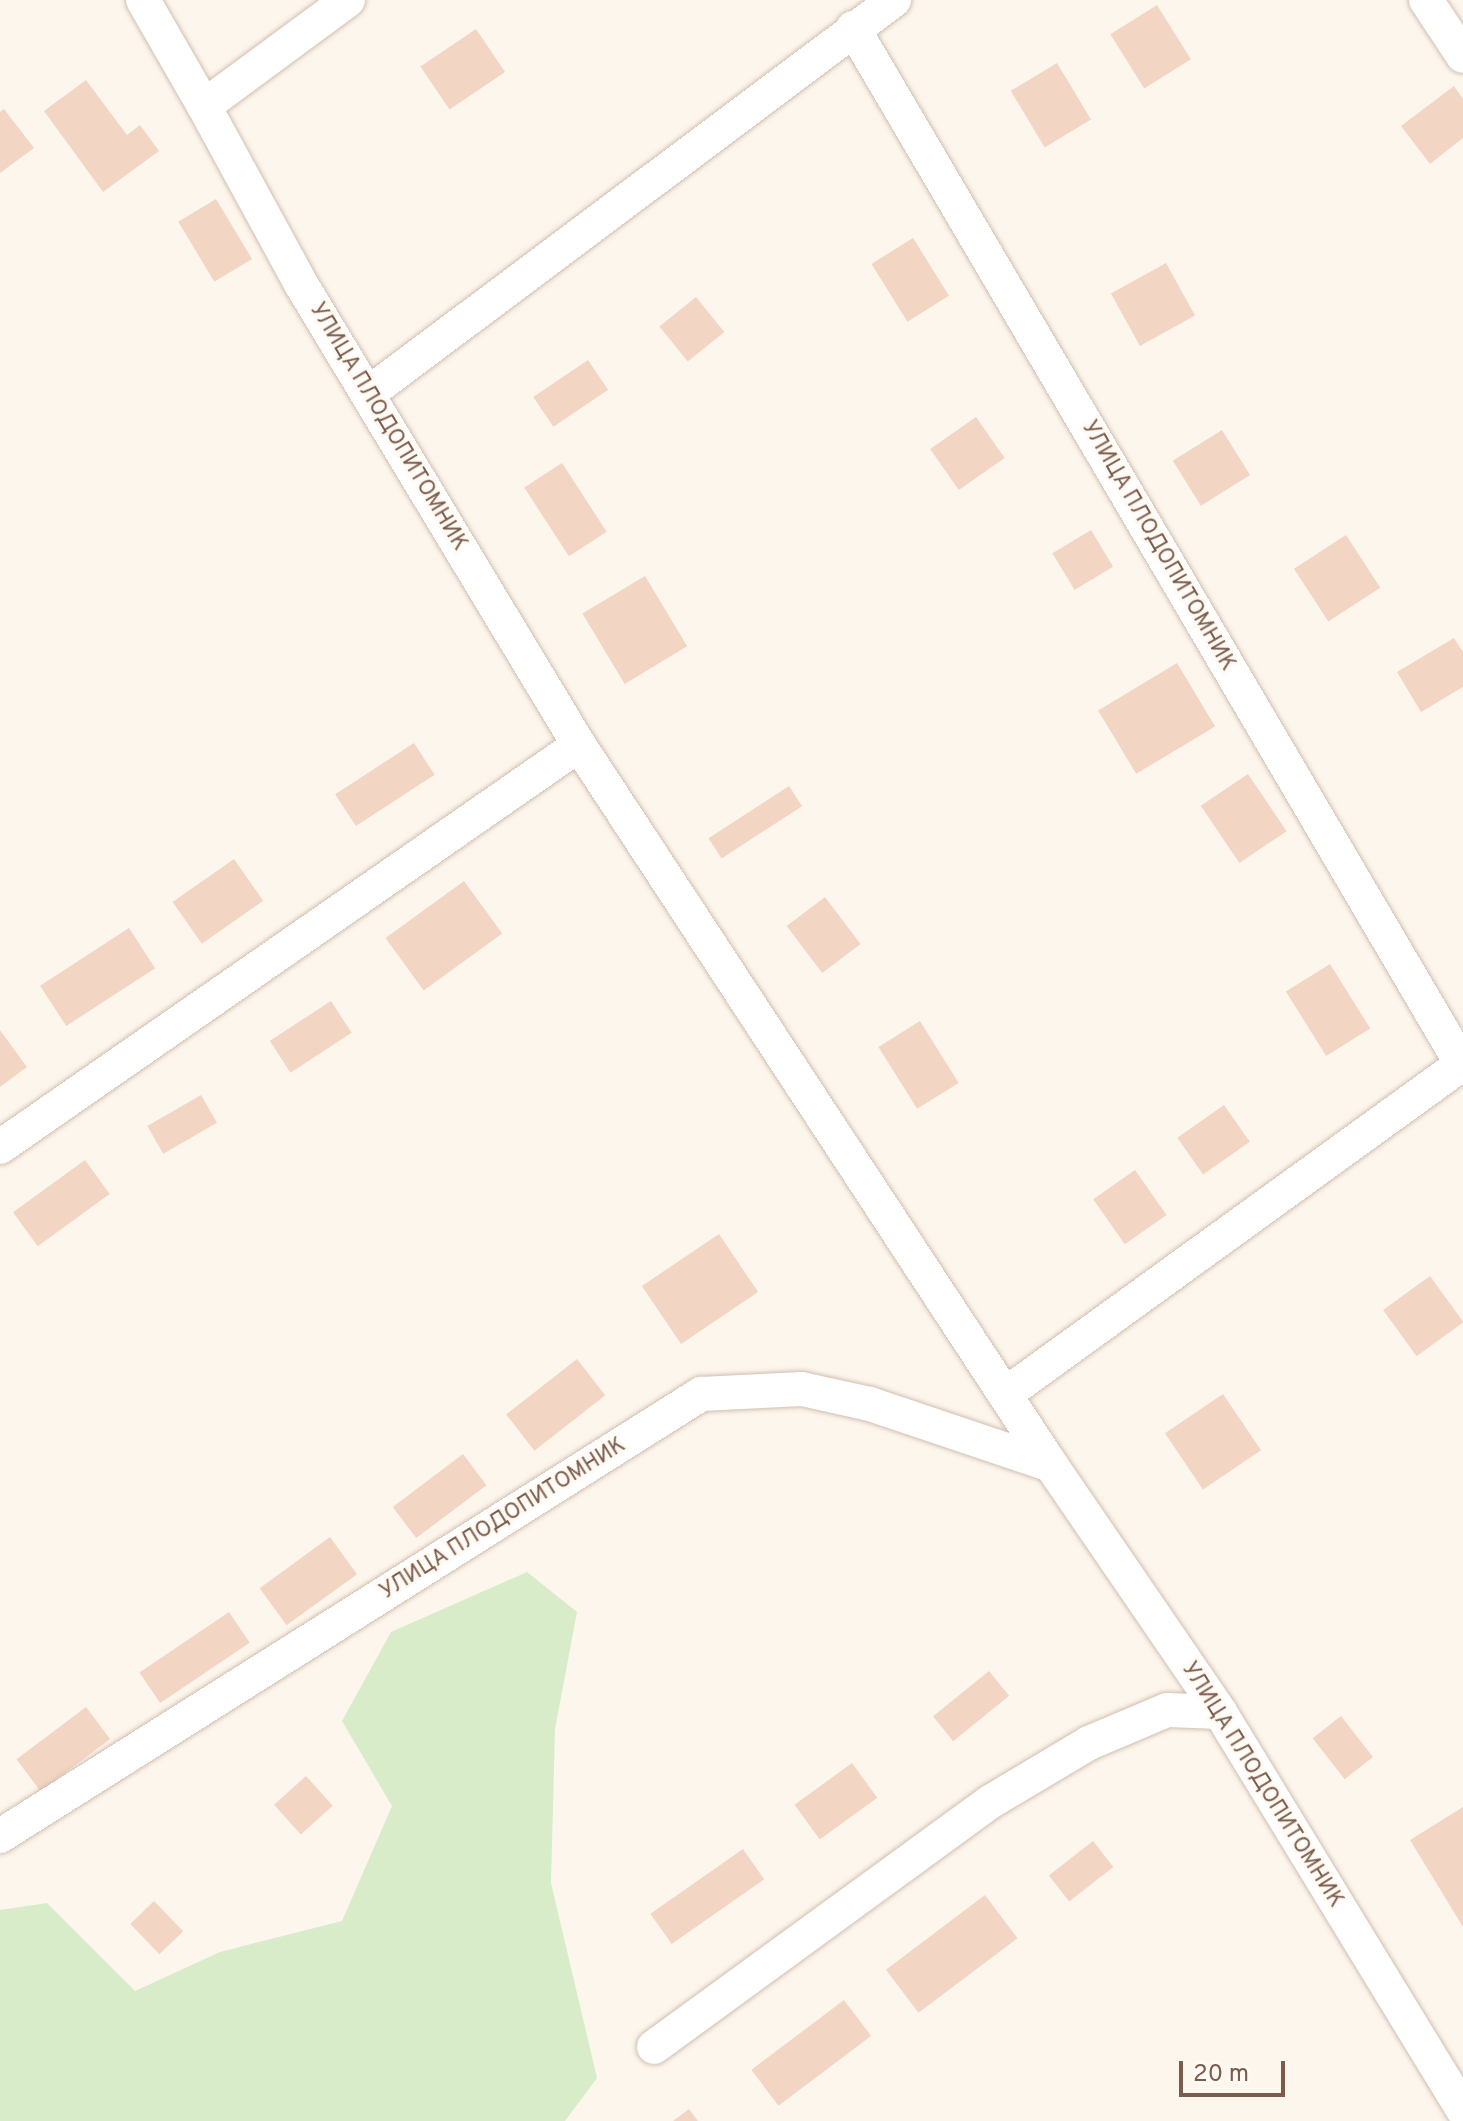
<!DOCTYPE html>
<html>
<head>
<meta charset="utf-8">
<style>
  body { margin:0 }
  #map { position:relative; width:1463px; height:2121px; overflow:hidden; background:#fdf6ec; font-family:Overpass,sans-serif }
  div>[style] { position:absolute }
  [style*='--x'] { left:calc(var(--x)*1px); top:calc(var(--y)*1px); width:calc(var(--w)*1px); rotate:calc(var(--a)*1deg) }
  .green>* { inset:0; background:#d8ecc9 }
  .building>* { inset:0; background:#f3d5c3; transform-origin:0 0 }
  .roads { filter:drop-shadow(0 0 2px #d1beb0) drop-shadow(0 0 2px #d1beb0) }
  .minor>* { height:34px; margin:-17px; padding:0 17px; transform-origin:17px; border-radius:17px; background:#fff }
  span { translate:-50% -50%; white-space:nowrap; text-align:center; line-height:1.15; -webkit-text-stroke:6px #fffaf3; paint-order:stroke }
  .street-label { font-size:22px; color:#7a5c4d }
  .scale { position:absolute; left:1179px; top:2061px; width:106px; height:36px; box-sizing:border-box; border:4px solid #7a5c4d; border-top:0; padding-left:10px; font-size:24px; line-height:28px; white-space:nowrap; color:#7a5c4d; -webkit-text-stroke:6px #fffaf3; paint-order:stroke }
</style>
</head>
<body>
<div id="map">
  <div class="green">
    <div style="clip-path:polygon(527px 1572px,577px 1612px,555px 1729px,551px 1883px,597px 2078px,565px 2121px,0 2121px,0 1910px,47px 1903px,135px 1991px,220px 1952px,342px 1921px,392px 1806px,342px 1721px,391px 1632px)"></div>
  </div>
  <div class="building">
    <div style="left:1157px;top:5px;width:64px;height:55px;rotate:58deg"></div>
    <div style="left:476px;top:29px;width:52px;height:67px;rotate:56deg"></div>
    <div style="left:1057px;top:63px;width:66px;height:54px;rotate:59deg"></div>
    <div style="clip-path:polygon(86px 80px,127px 135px,140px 125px,159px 151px,103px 192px,44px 111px)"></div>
    <div style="clip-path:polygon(1454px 86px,1463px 99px,1463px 138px,1430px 164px,1401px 126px)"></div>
    <div style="clip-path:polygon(4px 109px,34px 148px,0 173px,0 112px)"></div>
    <div style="left:216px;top:199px;width:70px;height:44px;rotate:59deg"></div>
    <div style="left:913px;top:238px;width:68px;height:49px;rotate:58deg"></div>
    <div style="left:1166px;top:263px;width:60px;height:63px;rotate:61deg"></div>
    <div style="left:696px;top:297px;width:45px;height:47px;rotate:51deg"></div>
    <div style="left:588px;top:360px;width:36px;height:66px;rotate:56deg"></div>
    <div style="left:976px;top:417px;width:50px;height:56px;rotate:55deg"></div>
    <div style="left:1222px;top:430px;width:53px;height:58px;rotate:58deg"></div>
    <div style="left:562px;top:463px;width:82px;height:45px;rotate:57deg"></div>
    <div style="left:1091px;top:530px;width:43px;height:45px;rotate:59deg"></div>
    <div style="left:1346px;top:535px;width:63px;height:62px;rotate:57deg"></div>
    <div style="left:645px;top:576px;width:82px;height:73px;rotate:59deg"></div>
    <div style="clip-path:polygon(1454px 638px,1463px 652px,1463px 687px,1421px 712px,1397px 672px)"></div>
    <div style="left:1177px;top:663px;width:74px;height:92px;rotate:59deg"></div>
    <div style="left:414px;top:743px;width:38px;height:94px;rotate:57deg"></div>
    <div style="left:1248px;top:774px;width:69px;height:57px;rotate:56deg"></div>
    <div style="left:789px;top:786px;width:24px;height:96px;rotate:57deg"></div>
    <div style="left:234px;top:859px;width:51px;height:75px;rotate:55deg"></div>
    <div style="left:464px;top:881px;width:65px;height:97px;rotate:54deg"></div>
    <div style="left:825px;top:897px;width:59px;height:48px;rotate:53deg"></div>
    <div style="left:129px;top:928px;width:48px;height:106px;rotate:57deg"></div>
    <div style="left:1330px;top:964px;width:76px;height:52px;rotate:58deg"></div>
    <div style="left:331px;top:1001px;width:38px;height:73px;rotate:57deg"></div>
    <div style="left:920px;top:1021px;width:73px;height:49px;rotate:58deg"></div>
    <div style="clip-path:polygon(0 1030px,27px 1067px,0 1087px)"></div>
    <div style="left:201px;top:1095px;width:32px;height:62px;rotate:60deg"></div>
    <div style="left:1224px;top:1105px;width:45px;height:57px;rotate:55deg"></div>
    <div style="left:85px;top:1160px;width:42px;height:89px;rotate:54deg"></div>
    <div style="left:1135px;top:1170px;width:55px;height:51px;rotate:55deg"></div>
    <div style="left:719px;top:1234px;width:70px;height:93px;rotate:56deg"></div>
    <div style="left:1430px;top:1276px;width:57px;height:58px;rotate:54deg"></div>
    <div style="left:577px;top:1359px;width:46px;height:90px;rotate:52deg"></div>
    <div style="left:1223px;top:1394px;width:68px;height:70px;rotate:56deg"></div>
    <div style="left:463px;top:1454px;width:39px;height:88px;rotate:53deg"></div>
    <div style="left:330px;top:1537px;width:46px;height:87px;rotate:54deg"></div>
    <div style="left:229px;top:1612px;width:37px;height:108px;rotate:56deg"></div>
    <div style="left:989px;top:1671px;width:32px;height:72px;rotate:51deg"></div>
    <div style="left:86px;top:1707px;width:40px;height:87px;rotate:53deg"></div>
    <div style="left:1341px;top:1716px;width:52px;height:36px;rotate:52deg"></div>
    <div style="left:852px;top:1763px;width:43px;height:71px;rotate:54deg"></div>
    <div style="left:306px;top:1776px;width:40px;height:43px;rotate:48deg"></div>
    <div style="clip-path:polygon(1463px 1807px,1463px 1927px,1410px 1840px)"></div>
    <div style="left:1093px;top:1841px;width:33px;height:56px;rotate:52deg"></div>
    <div style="left:743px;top:1849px;width:37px;height:113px;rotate:55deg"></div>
    <div style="left:985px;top:1895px;width:54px;height:124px;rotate:53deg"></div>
    <div style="left:154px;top:1901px;width:42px;height:33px;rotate:46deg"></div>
    <div style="left:844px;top:2000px;width:45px;height:116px;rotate:53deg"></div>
    <div style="clip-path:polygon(689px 2109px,698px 2121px,673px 2121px)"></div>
  </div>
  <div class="roads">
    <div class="minor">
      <div style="--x:143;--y:0;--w:122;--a:60.1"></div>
      <div style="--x:348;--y:0;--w:179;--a:143.6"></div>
      <div style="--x:204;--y:106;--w:203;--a:61.4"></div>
      <div style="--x:301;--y:284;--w:538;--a:58.91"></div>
      <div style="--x:579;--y:745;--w:861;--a:56.75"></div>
      <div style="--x:1051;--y:1465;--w:299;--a:55.6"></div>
      <div style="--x:1220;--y:1712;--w:466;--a:58.6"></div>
      <div style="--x:1426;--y:0;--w:67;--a:56.5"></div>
      <div style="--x:853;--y:28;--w:1204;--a:59.56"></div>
      <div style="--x:369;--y:393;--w:656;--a:-36.82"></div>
      <div style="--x:0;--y:1147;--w:705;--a:-34.77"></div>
      <div style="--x:1007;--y:1393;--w:561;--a:-35.87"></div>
      <div style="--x:0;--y:1836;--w:829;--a:-32.23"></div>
      <div style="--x:701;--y:1394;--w:101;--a:-2.8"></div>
      <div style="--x:802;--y:1389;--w:70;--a:12.4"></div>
      <div style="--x:870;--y:1404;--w:191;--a:18.6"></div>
      <div style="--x:654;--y:2047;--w:416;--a:-36.1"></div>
      <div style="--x:990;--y:1802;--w:115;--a:-30.8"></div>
      <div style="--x:1089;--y:1743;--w:85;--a:-22.9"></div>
      <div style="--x:1167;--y:1710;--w:53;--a:2.2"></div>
    </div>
  </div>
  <div class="street-label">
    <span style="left:388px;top:427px;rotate:59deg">УЛИЦА ПЛОДОПИТОМНИК</span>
    <span style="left:1158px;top:546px;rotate:60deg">УЛИЦА ПЛОДОПИТОМНИК</span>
    <span style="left:503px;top:1519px;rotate:-32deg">УЛИЦА ПЛОДОПИТОМНИК</span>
    <span style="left:1262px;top:1785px;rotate:58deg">УЛИЦА ПЛОДОПИТОМНИК</span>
  </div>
  <div class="scale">20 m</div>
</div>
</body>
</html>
